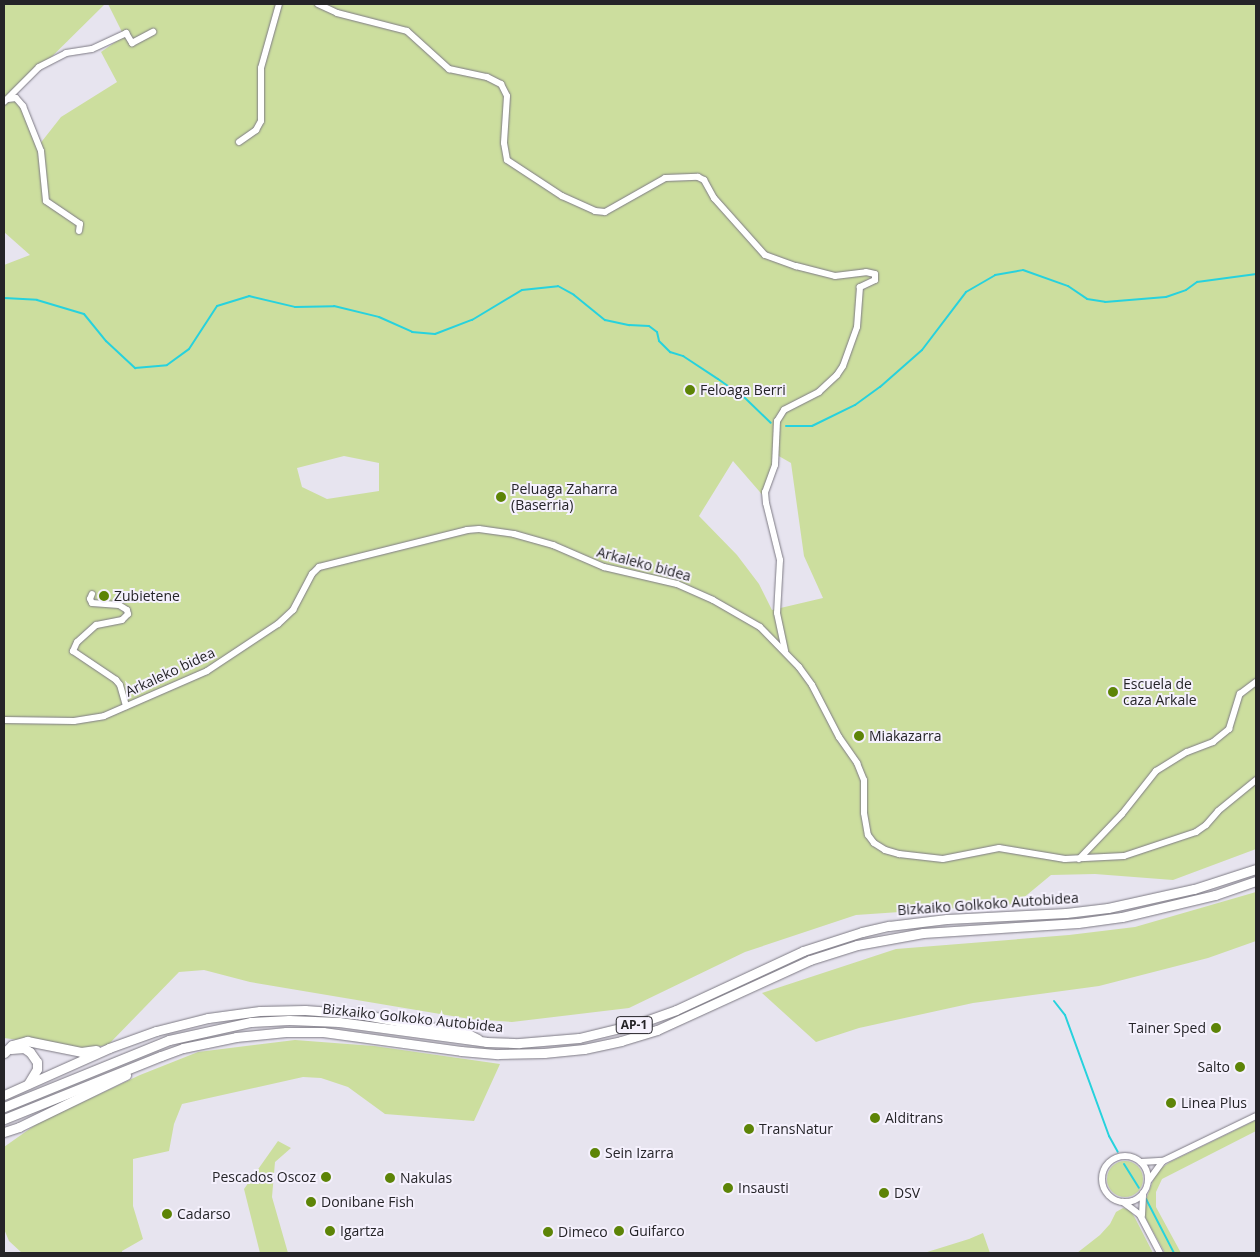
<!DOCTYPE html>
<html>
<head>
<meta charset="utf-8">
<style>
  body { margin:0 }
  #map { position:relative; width:1260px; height:1257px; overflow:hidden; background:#e7e4ef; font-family:"Open Sans",sans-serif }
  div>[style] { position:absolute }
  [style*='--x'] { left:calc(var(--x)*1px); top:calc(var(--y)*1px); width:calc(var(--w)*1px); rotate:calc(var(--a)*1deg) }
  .green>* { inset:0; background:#ccde9e }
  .round { border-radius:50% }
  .stream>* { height:2px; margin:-1px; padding:0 1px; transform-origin:1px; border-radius:1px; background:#27d2dd }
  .roads { filter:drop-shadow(0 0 1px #7d7a84) drop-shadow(0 0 1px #7d7a84) }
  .minor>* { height:6px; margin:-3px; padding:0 3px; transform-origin:3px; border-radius:3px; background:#fff }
  .minor>.ring { margin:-3px; padding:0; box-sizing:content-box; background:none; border:6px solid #fff; border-radius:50% }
  .highway>* { height:9px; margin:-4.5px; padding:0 4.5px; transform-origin:4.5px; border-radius:4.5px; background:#fff }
  .dots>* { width:14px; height:14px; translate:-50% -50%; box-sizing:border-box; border:2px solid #f5f1fd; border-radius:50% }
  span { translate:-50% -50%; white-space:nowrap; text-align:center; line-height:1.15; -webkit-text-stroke:4px #f5f1fd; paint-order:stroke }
  .shield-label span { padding:1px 4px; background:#f5f1fd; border:1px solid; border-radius:4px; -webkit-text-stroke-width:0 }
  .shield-label { font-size:12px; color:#252428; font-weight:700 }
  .poi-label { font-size:14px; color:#252428 }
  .left { translate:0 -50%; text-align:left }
  .right { translate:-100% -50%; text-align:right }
  .street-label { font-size:14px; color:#252428 }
  .frame { position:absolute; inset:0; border:5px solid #252428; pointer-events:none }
</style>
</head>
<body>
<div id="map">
  <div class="green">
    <div style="clip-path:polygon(evenodd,4px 4px,105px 4px,16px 92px,39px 145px,61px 117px,117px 82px,101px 52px,124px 36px,108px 4px,1256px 4px,1256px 849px,1173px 880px,1095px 874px,1051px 875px,1016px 904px,856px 915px,745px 952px,629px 1008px,512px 1022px,470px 1019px,250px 982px,204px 970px,179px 972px,108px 1045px,83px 1049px,4px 1038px,4px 265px,30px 255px,4px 232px,4px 4px,777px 455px,791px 463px,804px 556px,823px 598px,772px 610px,759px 584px,737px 555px,699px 516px,733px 461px,765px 498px,777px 455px,4px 4px,344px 456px,379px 463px,379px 491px,327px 499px,302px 487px,297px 468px,344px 456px)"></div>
    <div style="clip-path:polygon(1256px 892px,1256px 941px,1208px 958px,1099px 986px,973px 1003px,859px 1028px,816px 1042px,762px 993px,896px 949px,1069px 935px,1135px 927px)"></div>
    <div style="clip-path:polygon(295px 1040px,374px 1046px,500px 1064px,474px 1121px,385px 1114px,348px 1087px,321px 1078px,303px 1077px,182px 1104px,174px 1124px,169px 1151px,133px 1159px,133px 1206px,143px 1239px,122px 1251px,122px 1253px,22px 1253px,9px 1241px,4px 1229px,4px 1147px,38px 1123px,140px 1075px,198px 1052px)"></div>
    <div style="clip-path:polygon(1256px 1120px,1256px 1131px,1162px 1179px,1156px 1192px,1156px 1207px,1181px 1253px,1165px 1253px,1146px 1219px,1143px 1208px,1154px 1178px,1160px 1169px,1170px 1162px)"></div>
    <div style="clip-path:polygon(278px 1141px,291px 1148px,275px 1162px,272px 1197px,288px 1253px,260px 1253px,244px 1189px)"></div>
    <div class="round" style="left:1107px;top:1161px;width:36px;height:36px"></div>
    <div style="clip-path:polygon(1123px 1208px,1130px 1210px,1135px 1218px,1153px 1253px,1077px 1253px,1100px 1235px,1110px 1224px,1116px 1212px)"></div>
    <div style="clip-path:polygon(983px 1233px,990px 1253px,924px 1253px,969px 1239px)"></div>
  </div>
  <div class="stream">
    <div style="--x:4;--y:298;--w:33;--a:3"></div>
    <div style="--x:37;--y:300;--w:49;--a:16.6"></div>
    <div style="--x:84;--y:314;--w:35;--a:51"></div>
    <div style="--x:106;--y:341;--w:40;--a:43"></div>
    <div style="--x:135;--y:368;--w:32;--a:-5"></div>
    <div style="--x:167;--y:365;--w:27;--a:-36"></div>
    <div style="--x:189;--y:349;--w:51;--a:-56.9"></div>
    <div style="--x:217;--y:306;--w:34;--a:-17"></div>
    <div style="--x:249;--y:296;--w:47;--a:13.4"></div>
    <div style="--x:295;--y:307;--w:39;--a:-1"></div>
    <div style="--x:334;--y:306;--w:46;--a:13.7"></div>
    <div style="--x:379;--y:317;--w:36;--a:24"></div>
    <div style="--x:412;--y:332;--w:23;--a:5"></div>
    <div style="--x:435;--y:334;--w:40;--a:-21"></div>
    <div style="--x:472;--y:320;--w:58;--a:-31"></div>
    <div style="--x:522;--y:290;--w:36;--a:-6"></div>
    <div style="--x:558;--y:286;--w:18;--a:29"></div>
    <div style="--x:574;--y:295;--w:40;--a:39"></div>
    <div style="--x:605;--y:320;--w:25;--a:12"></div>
    <div style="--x:629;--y:325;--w:20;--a:3"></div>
    <div style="--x:649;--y:326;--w:10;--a:37"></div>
    <div style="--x:657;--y:332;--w:9;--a:77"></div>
    <div style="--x:659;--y:341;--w:16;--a:45"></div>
    <div style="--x:670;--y:352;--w:14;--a:17"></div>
    <div style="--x:683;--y:356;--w:42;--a:33.3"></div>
    <div style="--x:718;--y:379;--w:32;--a:35"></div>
    <div style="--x:744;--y:397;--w:37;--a:44"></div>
    <div style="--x:786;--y:426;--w:26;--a:0"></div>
    <div style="--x:812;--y:426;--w:48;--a:-26"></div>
    <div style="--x:855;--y:405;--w:31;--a:-36"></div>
    <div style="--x:880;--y:387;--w:56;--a:-41.4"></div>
    <div style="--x:922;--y:350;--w:73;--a:-52.8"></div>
    <div style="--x:966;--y:292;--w:34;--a:-30"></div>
    <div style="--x:995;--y:275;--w:28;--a:-10"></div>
    <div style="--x:1023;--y:270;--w:48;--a:19.6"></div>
    <div style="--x:1068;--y:286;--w:23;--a:34"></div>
    <div style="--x:1087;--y:299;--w:18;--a:9"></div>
    <div style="--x:1105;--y:302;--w:61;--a:-4.7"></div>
    <div style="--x:1166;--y:297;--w:21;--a:-19"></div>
    <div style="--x:1186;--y:290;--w:14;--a:-36"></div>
    <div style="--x:1197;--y:282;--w:60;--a:-7.7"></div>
    <div style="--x:1054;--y:1001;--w:18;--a:52"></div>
    <div style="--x:1065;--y:1015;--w:129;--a:70"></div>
    <div style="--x:1109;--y:1136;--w:18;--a:61"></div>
    <div style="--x:1124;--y:1164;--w:28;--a:58"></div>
    <div style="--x:1146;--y:1199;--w:61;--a:62.6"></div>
  </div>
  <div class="roads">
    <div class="minor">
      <div style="--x:318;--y:4;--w:21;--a:25"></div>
      <div style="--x:337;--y:13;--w:72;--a:14.4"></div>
      <div style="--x:407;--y:31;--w:57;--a:42.1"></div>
      <div style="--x:449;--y:69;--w:39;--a:12"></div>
      <div style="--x:487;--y:77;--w:16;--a:27"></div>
      <div style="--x:501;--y:84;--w:13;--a:63"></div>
      <div style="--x:507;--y:96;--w:47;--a:93.7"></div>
      <div style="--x:504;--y:143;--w:17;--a:80"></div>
      <div style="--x:507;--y:160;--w:66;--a:33.2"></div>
      <div style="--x:562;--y:196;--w:36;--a:24"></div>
      <div style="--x:595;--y:211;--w:10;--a:6"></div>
      <div style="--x:605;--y:212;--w:69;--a:-29.5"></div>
      <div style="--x:665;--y:178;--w:33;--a:-2"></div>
      <div style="--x:698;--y:177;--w:7;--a:27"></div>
      <div style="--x:704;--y:180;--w:21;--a:61"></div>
      <div style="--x:714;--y:198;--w:76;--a:48.2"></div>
      <div style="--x:765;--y:255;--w:33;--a:20"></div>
      <div style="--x:796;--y:266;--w:40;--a:14.4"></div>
      <div style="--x:835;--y:276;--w:31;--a:-7"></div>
      <div style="--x:866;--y:272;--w:9;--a:13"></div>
      <div style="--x:875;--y:274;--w:6;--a:90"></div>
      <div style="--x:875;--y:280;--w:17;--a:155"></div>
      <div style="--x:860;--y:287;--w:40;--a:94.3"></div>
      <div style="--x:857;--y:327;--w:41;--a:109.7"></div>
      <div style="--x:843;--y:366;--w:11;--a:124"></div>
      <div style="--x:837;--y:375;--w:25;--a:137"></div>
      <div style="--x:819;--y:392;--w:39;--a:153"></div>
      <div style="--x:784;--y:410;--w:13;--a:122"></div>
      <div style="--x:777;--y:421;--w:44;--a:92.6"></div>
      <div style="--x:775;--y:465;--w:29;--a:110"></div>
      <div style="--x:765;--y:492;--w:11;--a:85"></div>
      <div style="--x:766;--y:503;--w:59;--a:76.2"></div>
      <div style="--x:780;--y:560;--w:53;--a:93.2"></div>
      <div style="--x:777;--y:613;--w:39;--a:78"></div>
      <div style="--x:8;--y:99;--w:8;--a:-7"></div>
      <div style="--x:16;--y:98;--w:11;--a:49"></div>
      <div style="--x:23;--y:106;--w:48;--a:68.2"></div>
      <div style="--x:41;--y:151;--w:50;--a:84.3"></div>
      <div style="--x:46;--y:201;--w:41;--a:34.1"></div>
      <div style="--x:80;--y:224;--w:7;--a:98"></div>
      <div style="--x:4;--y:102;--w:49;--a:-45"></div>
      <div style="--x:39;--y:67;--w:30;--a:-27"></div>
      <div style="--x:66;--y:53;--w:26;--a:-9"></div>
      <div style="--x:92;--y:49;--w:38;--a:-25"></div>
      <div style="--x:126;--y:33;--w:12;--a:59"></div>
      <div style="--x:132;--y:43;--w:24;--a:-28"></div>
      <div style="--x:239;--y:142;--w:21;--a:-35"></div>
      <div style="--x:256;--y:130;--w:10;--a:-61"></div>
      <div style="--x:261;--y:121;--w:53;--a:-90"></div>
      <div style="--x:261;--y:68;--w:66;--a:-74.3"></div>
      <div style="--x:92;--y:594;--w:5;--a:112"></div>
      <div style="--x:90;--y:599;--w:4;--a:63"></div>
      <div style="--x:92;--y:603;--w:27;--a:4"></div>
      <div style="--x:119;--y:605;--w:9;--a:32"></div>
      <div style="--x:127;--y:610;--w:4;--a:76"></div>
      <div style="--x:128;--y:614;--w:8;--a:135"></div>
      <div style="--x:122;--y:620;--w:26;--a:169"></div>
      <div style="--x:96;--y:625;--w:25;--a:138"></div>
      <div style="--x:77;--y:642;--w:10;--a:114"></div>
      <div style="--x:73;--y:651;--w:52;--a:34"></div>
      <div style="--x:116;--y:680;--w:6;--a:51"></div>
      <div style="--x:120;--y:685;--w:22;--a:74"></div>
      <div style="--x:4;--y:720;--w:70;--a:0.8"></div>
      <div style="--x:74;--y:721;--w:30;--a:-9"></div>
      <div style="--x:104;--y:716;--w:112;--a:-23.6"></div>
      <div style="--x:207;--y:671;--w:85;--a:-33.5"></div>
      <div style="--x:278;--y:624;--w:21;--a:-43"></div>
      <div style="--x:293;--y:610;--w:41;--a:-62.2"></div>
      <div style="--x:312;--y:574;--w:10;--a:-45"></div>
      <div style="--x:319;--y:567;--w:153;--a:-14"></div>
      <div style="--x:467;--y:530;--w:12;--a:-5"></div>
      <div style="--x:479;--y:529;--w:35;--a:8"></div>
      <div style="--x:514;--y:534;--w:41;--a:15.8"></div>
      <div style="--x:553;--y:545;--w:56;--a:23.3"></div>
      <div style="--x:604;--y:567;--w:75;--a:13.1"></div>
      <div style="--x:677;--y:584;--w:39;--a:24"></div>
      <div style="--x:713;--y:600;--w:54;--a:29.9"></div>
      <div style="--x:760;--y:627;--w:56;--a:45.7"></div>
      <div style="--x:799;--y:667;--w:22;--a:54"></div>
      <div style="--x:812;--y:685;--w:59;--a:62.6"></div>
      <div style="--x:839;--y:737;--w:32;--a:55"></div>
      <div style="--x:857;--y:763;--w:18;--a:68"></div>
      <div style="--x:864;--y:780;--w:33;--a:90"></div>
      <div style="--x:864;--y:813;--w:22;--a:80"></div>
      <div style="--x:868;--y:835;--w:10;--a:53"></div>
      <div style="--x:874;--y:843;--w:13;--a:32"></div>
      <div style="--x:885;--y:850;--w:15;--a:16"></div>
      <div style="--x:899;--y:854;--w:44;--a:6.5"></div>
      <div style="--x:943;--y:859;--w:57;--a:-11.1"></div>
      <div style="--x:999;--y:848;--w:67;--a:9.5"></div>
      <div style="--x:1065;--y:859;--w:59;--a:-2.9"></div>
      <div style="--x:1124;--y:856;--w:76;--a:-18.4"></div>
      <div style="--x:1196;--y:832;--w:12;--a:-35"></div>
      <div style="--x:1206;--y:825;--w:18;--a:-49"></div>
      <div style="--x:1218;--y:811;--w:49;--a:-39.2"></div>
      <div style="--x:1079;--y:859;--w:62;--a:-46.3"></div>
      <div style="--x:1122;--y:814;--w:55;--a:-51.7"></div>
      <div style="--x:1156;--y:771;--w:36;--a:-32"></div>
      <div style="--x:1187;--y:752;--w:28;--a:-21"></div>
      <div style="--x:1213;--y:742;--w:21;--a:-39"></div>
      <div style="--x:1229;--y:729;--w:37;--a:-73"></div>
      <div style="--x:1240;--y:694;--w:20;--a:-37"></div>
      <div class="ring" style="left:1102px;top:1156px;width:40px;height:40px"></div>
      <div style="--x:1141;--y:1162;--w:22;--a:-3"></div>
      <div style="--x:1163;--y:1161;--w:103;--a:-25.8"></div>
      <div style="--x:1149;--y:1180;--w:22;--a:-54"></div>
      <div style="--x:1123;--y:1202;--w:21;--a:37"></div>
      <div style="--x:1140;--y:1215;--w:43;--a:62.2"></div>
      <div style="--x:1142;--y:1215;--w:22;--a:-87"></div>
    </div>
    <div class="highway">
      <div style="--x:11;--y:1049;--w:13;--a:-4"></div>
      <div style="--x:24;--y:1048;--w:7;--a:34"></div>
      <div style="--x:30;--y:1052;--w:12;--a:55"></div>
      <div style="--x:37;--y:1062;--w:7;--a:90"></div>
      <div style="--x:37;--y:1069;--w:17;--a:121"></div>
      <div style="--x:4;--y:1053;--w:11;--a:-45"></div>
      <div style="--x:12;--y:1045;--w:16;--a:-15"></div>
      <div style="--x:27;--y:1041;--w:55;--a:11.5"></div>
      <div style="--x:81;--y:1052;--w:15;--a:-8"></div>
      <div style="--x:4;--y:1095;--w:115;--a:-24.1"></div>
      <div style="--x:109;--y:1048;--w:50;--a:-19.9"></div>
      <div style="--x:156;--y:1031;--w:54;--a:-14"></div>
      <div style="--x:208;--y:1018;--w:52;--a:-7.7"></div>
      <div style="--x:260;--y:1011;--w:45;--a:-1.3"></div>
      <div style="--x:305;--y:1010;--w:54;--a:4.2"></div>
      <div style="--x:359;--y:1014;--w:111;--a:10.4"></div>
      <div style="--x:468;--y:1034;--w:11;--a:27"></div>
      <div style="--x:4;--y:1107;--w:178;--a:-22.1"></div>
      <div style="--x:169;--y:1040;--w:84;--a:-12.4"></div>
      <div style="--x:251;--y:1022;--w:38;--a:-3"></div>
      <div style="--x:289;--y:1020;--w:50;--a:2.3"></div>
      <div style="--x:339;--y:1022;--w:148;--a:7.7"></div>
      <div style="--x:486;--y:1042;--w:33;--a:2"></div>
      <div style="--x:519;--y:1043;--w:60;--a:-4.8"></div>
      <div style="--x:579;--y:1038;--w:60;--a:-13.6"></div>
      <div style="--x:637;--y:1024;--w:41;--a:-19.7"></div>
      <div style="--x:676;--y:1010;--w:140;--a:-24.9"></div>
      <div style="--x:803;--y:951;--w:62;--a:-17.9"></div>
      <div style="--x:862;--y:932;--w:28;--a:-13"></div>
      <div style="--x:889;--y:926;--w:58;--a:-6.9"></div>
      <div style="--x:947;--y:919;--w:119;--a:-2.9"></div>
      <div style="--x:1066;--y:913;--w:42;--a:-6.8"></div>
      <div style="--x:1108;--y:908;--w:88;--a:-12.5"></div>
      <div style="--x:1194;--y:889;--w:65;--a:-17.9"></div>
      <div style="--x:4;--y:1119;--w:169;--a:-21.9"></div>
      <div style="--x:161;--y:1056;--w:23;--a:-20"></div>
      <div style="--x:183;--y:1048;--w:54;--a:-11.7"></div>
      <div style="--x:236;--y:1037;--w:50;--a:-5.7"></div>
      <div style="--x:286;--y:1032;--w:37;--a:0"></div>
      <div style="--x:323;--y:1032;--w:139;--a:7.8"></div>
      <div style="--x:461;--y:1051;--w:37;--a:5"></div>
      <div style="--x:498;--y:1054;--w:46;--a:-1.2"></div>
      <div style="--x:544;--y:1053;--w:40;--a:-5.7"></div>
      <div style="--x:584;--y:1049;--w:38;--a:-12"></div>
      <div style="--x:621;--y:1041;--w:38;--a:-17"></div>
      <div style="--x:657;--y:1030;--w:168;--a:-24.6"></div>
      <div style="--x:810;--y:960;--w:49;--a:-17.7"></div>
      <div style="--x:857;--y:945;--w:67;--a:-10.3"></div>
      <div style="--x:923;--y:933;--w:155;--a:-3.7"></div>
      <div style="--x:1078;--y:923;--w:44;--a:-7.8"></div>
      <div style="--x:1122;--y:917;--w:96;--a:-13.3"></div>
      <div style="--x:1215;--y:895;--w:43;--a:-18.9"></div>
      <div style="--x:4;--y:1132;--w:16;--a:-18"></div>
      <div style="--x:19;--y:1127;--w:119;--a:-25.9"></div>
    </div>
  </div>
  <div class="dots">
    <div style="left:690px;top:390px;background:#5d8407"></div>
    <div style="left:501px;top:497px;background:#5d8407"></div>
    <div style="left:104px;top:596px;background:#5d8407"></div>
    <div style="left:1113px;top:692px;background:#5d8407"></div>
    <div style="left:859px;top:736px;background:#5d8407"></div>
    <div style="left:1216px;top:1028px;background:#5d8407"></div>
    <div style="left:1240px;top:1067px;background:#5d8407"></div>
    <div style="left:1171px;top:1103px;background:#5d8407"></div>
    <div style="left:875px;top:1118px;background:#5d8407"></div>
    <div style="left:749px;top:1129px;background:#5d8407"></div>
    <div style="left:595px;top:1153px;background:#5d8407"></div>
    <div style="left:326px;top:1177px;background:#5d8407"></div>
    <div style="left:390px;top:1178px;background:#5d8407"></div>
    <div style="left:728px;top:1188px;background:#5d8407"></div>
    <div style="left:884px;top:1193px;background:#5d8407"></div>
    <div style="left:311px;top:1202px;background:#5d8407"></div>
    <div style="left:167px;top:1214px;background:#5d8407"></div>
    <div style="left:330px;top:1231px;background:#5d8407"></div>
    <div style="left:619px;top:1231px;background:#5d8407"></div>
    <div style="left:548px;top:1232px;background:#5d8407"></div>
  </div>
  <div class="shield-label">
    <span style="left:634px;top:1025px">AP-1</span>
  </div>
  <div class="poi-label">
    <span class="left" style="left:700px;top:390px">Feloaga Berri</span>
    <span class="left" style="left:511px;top:497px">Peluaga Zaharra<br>(Baserria)</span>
    <span class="left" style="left:114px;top:596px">Zubietene</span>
    <span class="left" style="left:1123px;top:692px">Escuela de<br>caza Arkale</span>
    <span class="left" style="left:869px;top:736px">Miakazarra</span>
    <span class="right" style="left:1206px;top:1028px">Tainer Sped</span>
    <span class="right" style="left:1230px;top:1067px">Salto</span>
    <span class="left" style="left:1181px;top:1103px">Linea Plus</span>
    <span class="left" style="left:885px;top:1118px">Alditrans</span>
    <span class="left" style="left:759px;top:1129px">TransNatur</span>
    <span class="left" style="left:605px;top:1153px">Sein Izarra</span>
    <span class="right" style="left:316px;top:1177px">Pescados Oscoz</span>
    <span class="left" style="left:400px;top:1178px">Nakulas</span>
    <span class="left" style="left:738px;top:1188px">Insausti</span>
    <span class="left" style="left:894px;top:1193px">DSV</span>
    <span class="left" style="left:321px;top:1202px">Donibane Fish</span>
    <span class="left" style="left:177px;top:1214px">Cadarso</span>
    <span class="left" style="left:340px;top:1231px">Igartza</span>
    <span class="left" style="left:629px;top:1231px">Guifarco</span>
    <span class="left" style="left:558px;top:1232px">Dimeco</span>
  </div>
  <div class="street-label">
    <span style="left:644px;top:564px;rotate:15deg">Arkaleko bidea</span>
    <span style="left:170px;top:672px;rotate:-25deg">Arkaleko bidea</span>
    <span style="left:988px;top:904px;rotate:-4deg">Bizkaiko Golkoko Autobidea</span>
    <span style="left:413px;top:1018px;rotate:6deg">Bizkaiko Golkoko Autobidea</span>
  </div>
  <div class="frame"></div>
</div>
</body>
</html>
